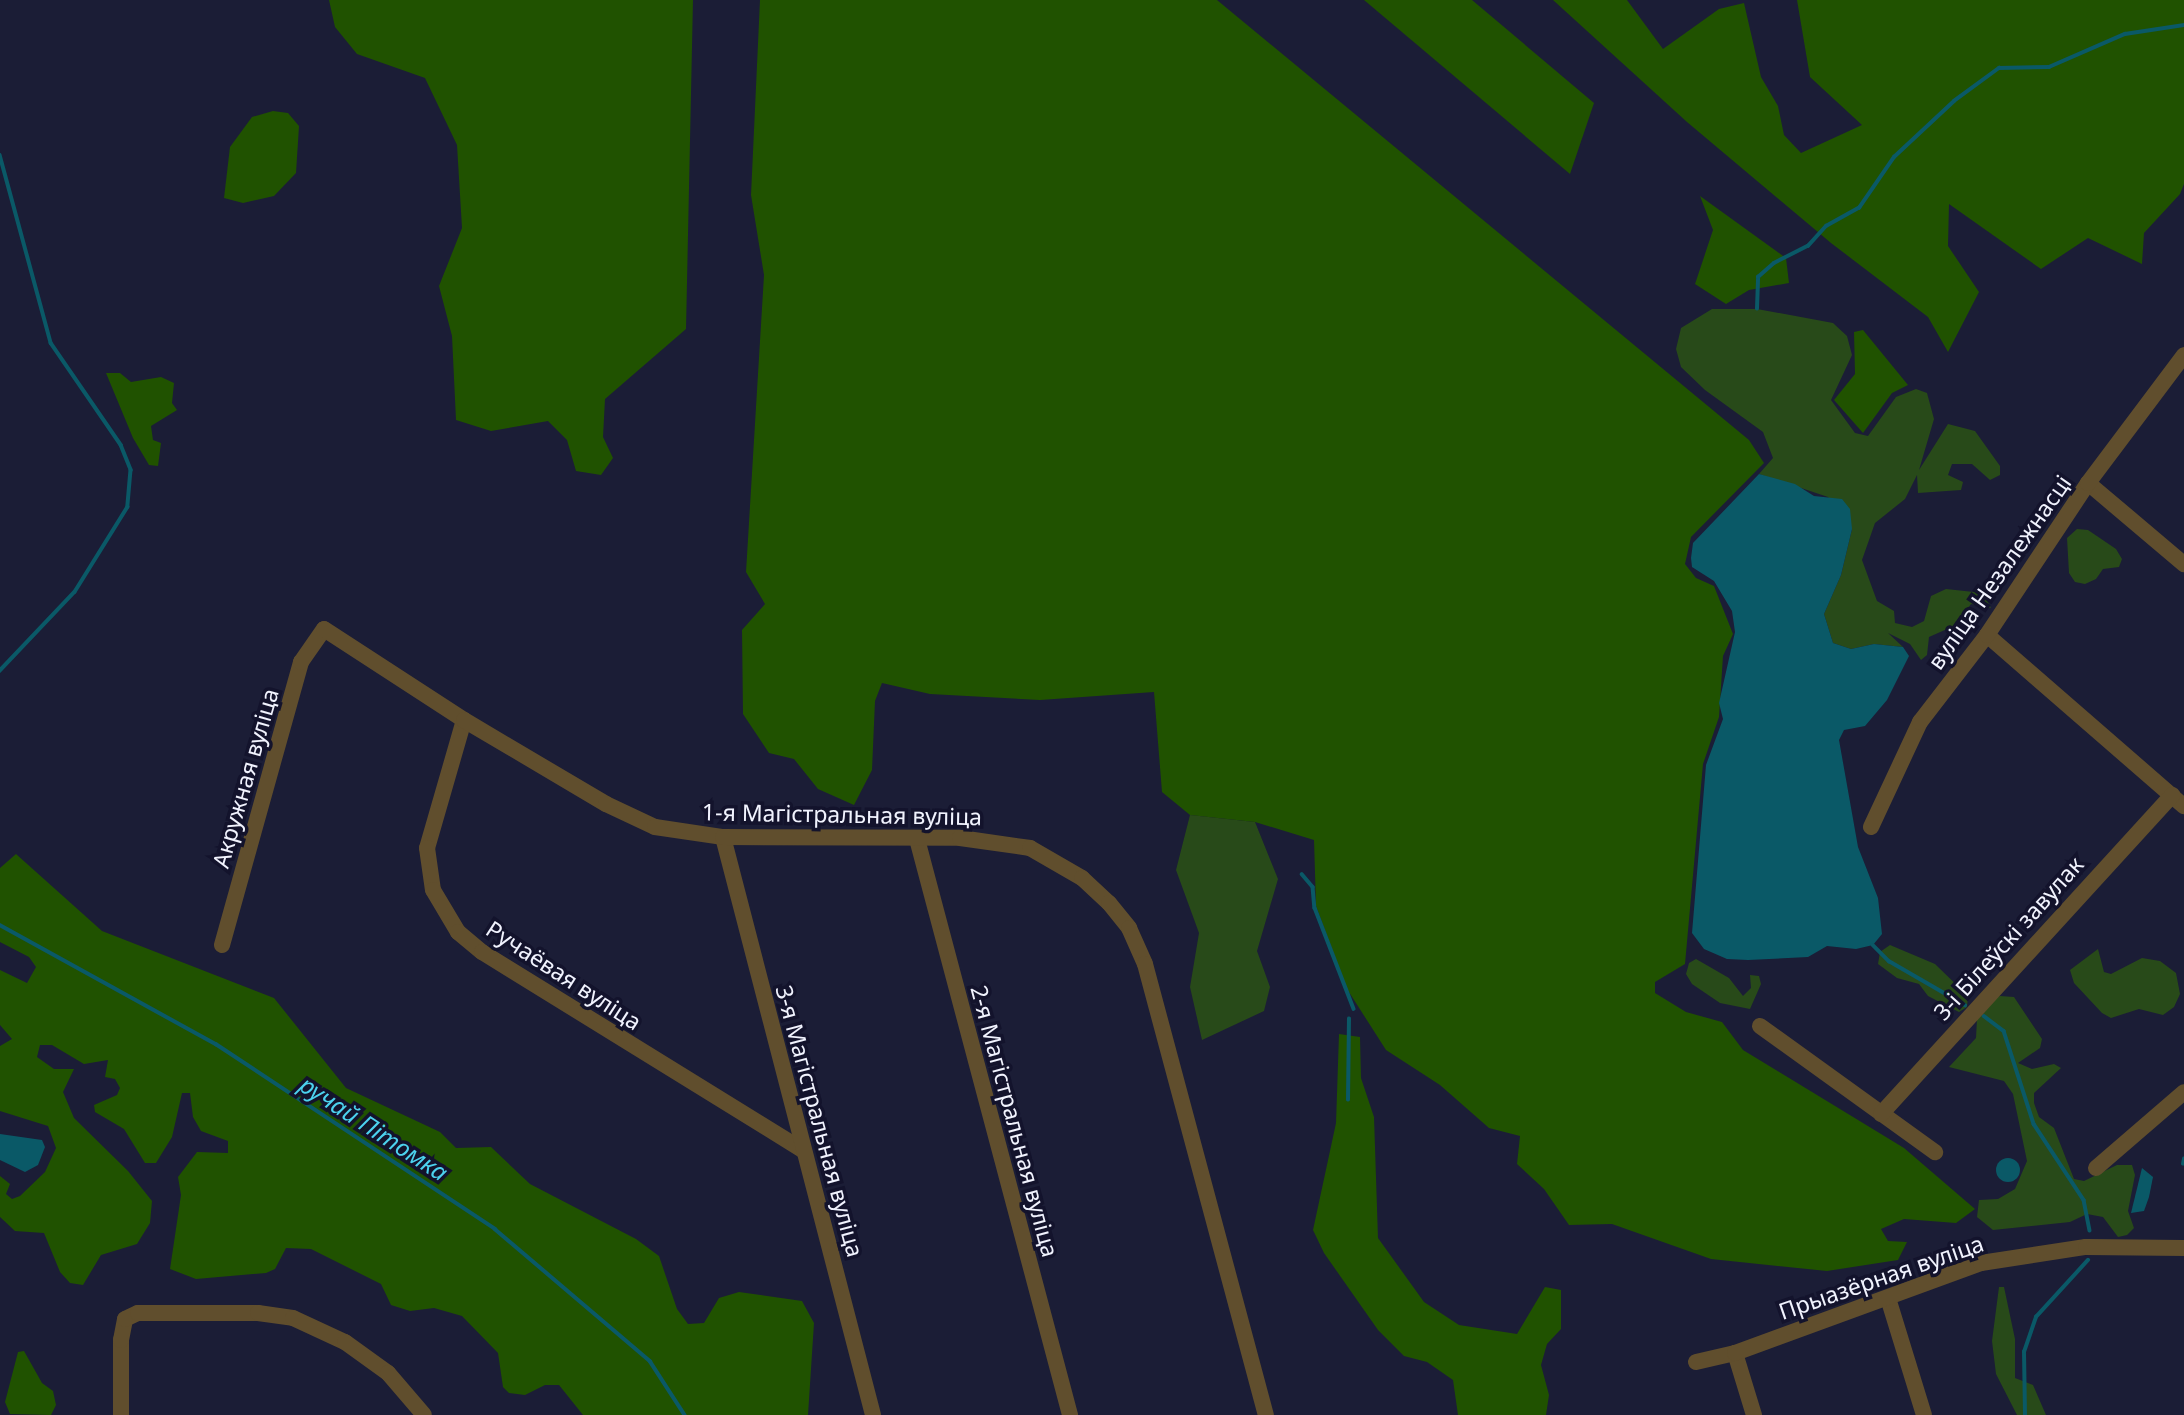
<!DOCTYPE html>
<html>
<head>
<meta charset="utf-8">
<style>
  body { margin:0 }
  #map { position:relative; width:2184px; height:1415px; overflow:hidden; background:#1b1d36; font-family:"Noto Sans",sans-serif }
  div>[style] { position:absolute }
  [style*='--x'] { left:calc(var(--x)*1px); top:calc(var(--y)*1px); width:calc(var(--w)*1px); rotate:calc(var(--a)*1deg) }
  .green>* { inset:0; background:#284a19 }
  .forest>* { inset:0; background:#205200 }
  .water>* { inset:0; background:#0a5967 }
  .round { border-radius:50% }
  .stream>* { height:3.5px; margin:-1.75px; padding:0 1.75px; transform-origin:1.75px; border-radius:1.75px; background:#0a5967 }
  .minor>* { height:16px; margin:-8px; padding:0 8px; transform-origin:8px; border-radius:8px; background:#604e2d }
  span { translate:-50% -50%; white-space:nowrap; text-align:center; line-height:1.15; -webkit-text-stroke:7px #13132c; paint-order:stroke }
  .street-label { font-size:23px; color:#f1f3fe }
  .water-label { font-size:24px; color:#4cd2ee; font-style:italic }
</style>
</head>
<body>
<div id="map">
  <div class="green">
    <div style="clip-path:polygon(1712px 309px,1757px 309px,1833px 323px,1847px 336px,1852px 355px,1831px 400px,1855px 433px,1868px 436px,1896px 397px,1916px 389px,1927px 393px,1934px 419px,1919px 470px,1948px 424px,1975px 431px,2000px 466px,2000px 475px,1990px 480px,1972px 464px,1952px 464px,1948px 475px,1963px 482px,1961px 490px,1918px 493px,1917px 475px,1905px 499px,1875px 523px,1862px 560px,1877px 601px,1894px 611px,1895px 623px,1912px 627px,1924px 621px,1931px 596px,1946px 589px,1983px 593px,1991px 608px,1971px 604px,1956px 625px,1929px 637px,1927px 655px,1921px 660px,1910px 644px,1888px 633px,1903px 647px,1874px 644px,1851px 649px,1833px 643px,1824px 614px,1841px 575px,1852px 529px,1828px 497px,1759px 474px,1773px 458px,1763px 432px,1705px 390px,1681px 367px,1676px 349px,1681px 328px)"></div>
    <div style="clip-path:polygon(2077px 529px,2088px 530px,2116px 549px,2122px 559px,2119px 567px,2103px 569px,2096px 579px,2085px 584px,2075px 582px,2069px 573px,2067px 538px)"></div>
    <div style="clip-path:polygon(1190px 815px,1255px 822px,1278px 879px,1257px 951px,1270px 987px,1264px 1011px,1202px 1040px,1190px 987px,1199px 933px,1176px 870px)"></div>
    <div style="clip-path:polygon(1890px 945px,1935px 964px,1968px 996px,1967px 1007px,1959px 1012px,1928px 996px,1919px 984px,1897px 978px,1878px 964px,1880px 952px)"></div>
    <div style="clip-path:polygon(2098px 949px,2104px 972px,2111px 974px,2142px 958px,2160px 961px,2176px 973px,2180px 994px,2174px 1007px,2163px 1015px,2139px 1009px,2111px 1018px,2102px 1013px,2074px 983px,2070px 970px)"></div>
    <div style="clip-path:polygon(1696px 959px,1729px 978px,1743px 996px,1751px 988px,1750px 975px,1759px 976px,1761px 984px,1750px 1009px,1720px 1003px,1692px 984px,1686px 974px,1689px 963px)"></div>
    <div style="clip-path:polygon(2000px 996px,2014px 997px,2042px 1039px,2040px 1048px,2018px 1063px,2032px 1069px,2054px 1064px,2061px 1068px,2034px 1093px,2034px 1103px,2039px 1117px,2054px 1128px,2074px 1179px,2084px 1181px,2117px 1165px,2132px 1165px,2135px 1175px,2128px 1211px,2134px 1228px,2127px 1235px,2118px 1237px,2103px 1217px,2087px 1214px,2070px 1222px,1993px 1230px,1977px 1217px,1979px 1200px,1998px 1199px,2015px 1189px,2027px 1161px,2013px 1094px,2004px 1081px,1949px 1067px,1976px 1038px,1977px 1019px,1990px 1001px)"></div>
    <div style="clip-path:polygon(1999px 1287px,2004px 1287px,2015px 1339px,2015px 1378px,2033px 1385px,2046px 1415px,2017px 1415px,1996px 1374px,1992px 1341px)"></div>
  </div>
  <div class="forest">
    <div style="clip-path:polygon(329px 0,693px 0,686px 329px,605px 399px,603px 437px,613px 458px,601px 475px,576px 471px,567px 440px,548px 421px,491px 431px,456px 420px,452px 336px,439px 286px,462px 228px,457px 145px,425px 78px,357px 54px,335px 27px)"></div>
    <div style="clip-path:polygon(760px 0,1217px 0,1749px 440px,1764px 463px,1691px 537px,1685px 564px,1696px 578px,1714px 586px,1733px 634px,1723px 656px,1719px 717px,1703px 764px,1685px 964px,1655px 982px,1655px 993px,1686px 1012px,1722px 1022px,1743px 1050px,1904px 1148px,1975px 1209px,1956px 1223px,1904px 1219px,1881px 1229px,1888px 1241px,1907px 1242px,1898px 1260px,1827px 1271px,1711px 1259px,1612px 1224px,1569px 1225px,1544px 1189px,1517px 1164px,1520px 1136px,1489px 1128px,1440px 1085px,1386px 1050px,1347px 989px,1316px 906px,1314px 840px,1255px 822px,1190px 815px,1162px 792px,1154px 692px,1040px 700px,930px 694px,882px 683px,875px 701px,872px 770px,854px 805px,818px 789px,794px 759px,769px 753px,743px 714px,742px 630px,765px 604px,746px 572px,764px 275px,751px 195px)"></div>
    <div style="clip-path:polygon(1364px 0,1472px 0,1594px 103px,1570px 174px)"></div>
    <div style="clip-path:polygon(1553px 0,1627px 0,1663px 49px,1719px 9px,1744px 3px,1761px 77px,1778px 106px,1784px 135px,1801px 153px,1862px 125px,1810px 77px,1797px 0,2184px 0,2184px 184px,2180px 194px,2144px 233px,2142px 264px,2088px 238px,2041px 269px,1949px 204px,1948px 246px,1979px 292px,1948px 352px,1928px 317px,1831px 243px,1687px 122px)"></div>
    <div style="clip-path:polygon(273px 111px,288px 113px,299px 126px,296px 173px,274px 196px,243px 203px,224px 198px,230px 147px,252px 117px)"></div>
    <div style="clip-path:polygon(1700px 196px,1786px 258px,1789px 283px,1749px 290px,1726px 304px,1695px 284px,1713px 230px)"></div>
    <div style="clip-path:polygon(1863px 330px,1908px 385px,1892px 393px,1863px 433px,1834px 400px,1855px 374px,1854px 332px)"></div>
    <div style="clip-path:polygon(106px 373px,120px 373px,131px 382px,161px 377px,174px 383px,172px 403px,177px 410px,151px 426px,153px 440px,161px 443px,158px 466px,149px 465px,133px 438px)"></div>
    <div style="clip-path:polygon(16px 854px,102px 931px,274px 998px,346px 1088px,440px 1132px,456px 1148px,491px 1147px,530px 1184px,636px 1239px,659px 1256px,677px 1309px,688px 1324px,704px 1323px,719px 1298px,739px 1292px,802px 1301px,814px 1323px,808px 1415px,583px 1415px,559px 1385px,545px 1385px,525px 1395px,509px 1393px,503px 1387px,498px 1353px,462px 1316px,434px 1308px,410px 1311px,391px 1305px,381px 1284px,311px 1249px,286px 1248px,275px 1269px,266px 1273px,196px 1279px,170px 1269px,181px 1195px,178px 1177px,197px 1152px,228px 1153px,228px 1141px,201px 1131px,193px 1117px,190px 1093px,182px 1093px,172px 1137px,156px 1163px,145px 1163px,124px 1129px,95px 1112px,94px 1105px,117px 1095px,120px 1088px,115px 1079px,105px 1077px,108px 1060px,84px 1064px,52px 1045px,40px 1045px,37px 1057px,54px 1069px,74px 1069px,63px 1092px,74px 1118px,128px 1171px,152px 1201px,150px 1223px,137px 1244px,101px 1255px,83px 1285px,70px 1283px,60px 1272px,44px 1233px,15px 1231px,0 1217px,0 1176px,10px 1184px,6px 1194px,12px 1199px,20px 1196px,45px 1172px,56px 1148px,48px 1126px,0 1111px,0 1046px,12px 1039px,0 1025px,0 970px,27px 983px,36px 967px,29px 957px,0 942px,0 868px)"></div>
    <div style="clip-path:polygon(1339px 1034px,1360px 1037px,1361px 1078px,1374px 1117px,1378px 1238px,1424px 1302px,1459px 1325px,1517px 1334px,1545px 1287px,1561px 1290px,1561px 1329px,1547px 1344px,1541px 1365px,1549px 1395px,1546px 1415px,1458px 1415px,1453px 1380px,1427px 1362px,1404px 1356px,1378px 1330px,1324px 1253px,1313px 1230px,1336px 1123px)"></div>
    <div style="clip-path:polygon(24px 1351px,42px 1383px,53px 1391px,56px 1405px,51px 1415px,10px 1414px,5px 1402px,18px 1352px)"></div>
  </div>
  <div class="water">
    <div style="clip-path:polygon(1759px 474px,1795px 484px,1814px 496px,1842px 499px,1850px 509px,1852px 529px,1841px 575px,1824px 614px,1833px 643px,1851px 649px,1874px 644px,1903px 647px,1909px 656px,1887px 700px,1865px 726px,1844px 730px,1839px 740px,1858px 847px,1878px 898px,1882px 934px,1873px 945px,1856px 949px,1827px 946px,1808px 957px,1748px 960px,1727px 959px,1704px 949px,1692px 933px,1706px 765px,1723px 719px,1719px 703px,1735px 632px,1732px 611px,1714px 581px,1692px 567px,1691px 558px,1693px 543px)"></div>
    <div style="clip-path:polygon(0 1134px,42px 1140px,45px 1147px,38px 1165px,25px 1172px,0 1160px)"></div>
    <div class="round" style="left:1996px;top:1158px;width:24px;height:24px"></div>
    <div style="clip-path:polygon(2142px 1168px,2153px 1177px,2149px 1197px,2144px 1211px,2131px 1213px)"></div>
  </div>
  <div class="stream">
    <div style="--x:0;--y:155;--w:195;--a:74.8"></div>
    <div style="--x:51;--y:343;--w:124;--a:55.5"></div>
    <div style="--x:121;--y:445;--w:27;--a:68"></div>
    <div style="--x:131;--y:470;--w:37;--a:95"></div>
    <div style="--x:128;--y:507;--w:100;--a:121.9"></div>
    <div style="--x:75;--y:592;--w:109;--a:133.5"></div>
    <div style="--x:1757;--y:309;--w:32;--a:-88"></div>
    <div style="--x:1758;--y:277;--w:21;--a:-41"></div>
    <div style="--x:1774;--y:263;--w:38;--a:-27"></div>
    <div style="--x:1808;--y:246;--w:27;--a:-48"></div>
    <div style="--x:1826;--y:226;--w:38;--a:-29"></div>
    <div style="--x:1859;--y:208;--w:62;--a:-55.5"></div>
    <div style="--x:1894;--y:157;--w:82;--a:-43"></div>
    <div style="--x:1954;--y:101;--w:56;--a:-36.3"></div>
    <div style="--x:1999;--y:68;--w:50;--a:-1.1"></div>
    <div style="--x:2049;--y:67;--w:83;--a:-23.5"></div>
    <div style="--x:2125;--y:34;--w:60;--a:-8.7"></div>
    <div style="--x:1302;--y:874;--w:17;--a:50"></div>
    <div style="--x:1313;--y:887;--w:21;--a:85"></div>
    <div style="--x:1315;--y:908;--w:108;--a:68.9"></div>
    <div style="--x:0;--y:925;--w:247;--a:28.9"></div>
    <div style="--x:216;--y:1044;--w:335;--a:33.5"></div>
    <div style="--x:495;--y:1229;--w:204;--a:40.4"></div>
    <div style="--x:650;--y:1361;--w:64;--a:57.1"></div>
    <div style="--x:1873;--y:945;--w:23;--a:45"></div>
    <div style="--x:1889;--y:961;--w:88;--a:30.1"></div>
    <div style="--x:1984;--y:1016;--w:25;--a:37"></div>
    <div style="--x:2004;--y:1031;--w:98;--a:72.1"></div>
    <div style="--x:2034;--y:1124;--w:91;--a:56.7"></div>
    <div style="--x:2084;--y:1200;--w:31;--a:79"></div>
    <div style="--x:1348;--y:1100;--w:81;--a:-89.3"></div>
    <div style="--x:2183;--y:1164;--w:5;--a:-79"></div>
    <div style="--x:2025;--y:1415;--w:63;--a:-90.9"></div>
    <div style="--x:2024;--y:1352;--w:37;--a:-71"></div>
    <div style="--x:2036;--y:1317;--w:77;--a:-47.6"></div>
  </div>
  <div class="minor">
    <div style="--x:2088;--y:483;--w:126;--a:40.2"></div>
    <div style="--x:1987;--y:635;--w:261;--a:41"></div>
    <div style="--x:464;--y:720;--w:133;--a:106.1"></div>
    <div style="--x:427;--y:848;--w:42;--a:81.9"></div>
    <div style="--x:433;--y:890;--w:49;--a:59.2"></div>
    <div style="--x:458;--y:932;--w:31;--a:40"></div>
    <div style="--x:482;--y:952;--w:377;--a:31.7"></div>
    <div style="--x:1871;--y:827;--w:116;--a:-65"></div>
    <div style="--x:1920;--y:722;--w:110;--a:-52.4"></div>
    <div style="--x:1987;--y:635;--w:182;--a:-56.4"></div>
    <div style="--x:2088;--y:483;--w:160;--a:-53.1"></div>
    <div style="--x:723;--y:837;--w:597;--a:75.45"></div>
    <div style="--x:917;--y:839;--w:596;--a:75.12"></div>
    <div style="--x:222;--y:945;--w:294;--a:-74.4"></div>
    <div style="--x:301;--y:662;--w:40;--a:-55.1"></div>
    <div style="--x:324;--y:629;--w:167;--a:33"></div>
    <div style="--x:464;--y:720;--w:165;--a:30.6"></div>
    <div style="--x:606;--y:804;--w:54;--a:25.1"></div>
    <div style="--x:655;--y:827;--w:69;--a:8.4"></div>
    <div style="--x:723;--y:837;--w:237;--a:0.2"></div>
    <div style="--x:960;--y:838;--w:71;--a:8.1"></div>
    <div style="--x:1030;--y:848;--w:60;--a:30"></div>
    <div style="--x:1082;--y:878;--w:37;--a:43"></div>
    <div style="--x:1109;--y:903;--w:32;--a:51"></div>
    <div style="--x:1129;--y:928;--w:39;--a:66"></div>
    <div style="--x:1145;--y:964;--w:467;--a:75"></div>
    <div style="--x:1760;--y:1026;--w:216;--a:35.8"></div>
    <div style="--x:1881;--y:1114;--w:432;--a:-47.6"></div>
    <div style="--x:2096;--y:1168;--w:116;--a:-40.8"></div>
    <div style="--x:1888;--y:1298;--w:122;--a:72.9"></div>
    <div style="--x:1735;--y:1353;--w:65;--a:73"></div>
    <div style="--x:1696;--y:1362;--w:40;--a:-13"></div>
    <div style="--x:1735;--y:1353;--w:262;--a:-20.1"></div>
    <div style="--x:1981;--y:1263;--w:106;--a:-8.7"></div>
    <div style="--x:2086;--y:1247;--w:98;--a:0.6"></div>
    <div style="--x:121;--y:1415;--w:75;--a:-90"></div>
    <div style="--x:121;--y:1340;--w:21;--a:-79"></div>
    <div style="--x:125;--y:1319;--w:14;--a:-25"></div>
    <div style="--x:138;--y:1313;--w:120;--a:0"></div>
    <div style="--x:258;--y:1313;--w:35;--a:8"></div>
    <div style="--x:293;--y:1318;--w:57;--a:24.8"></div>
    <div style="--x:345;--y:1342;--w:53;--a:35.8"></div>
    <div style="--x:388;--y:1373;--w:55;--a:49.4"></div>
  </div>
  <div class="street-label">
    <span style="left:1999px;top:572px;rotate:-55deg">вуліца Незалежнасці</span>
    <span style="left:245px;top:778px;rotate:-74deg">Акружная вуліца</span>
    <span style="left:842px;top:814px;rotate:1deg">1-я Магістральная вуліца</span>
    <span style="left:2008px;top:938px;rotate:-48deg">3-і Білеўскі завулак</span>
    <span style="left:564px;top:975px;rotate:33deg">Ручаёвая вуліца</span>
    <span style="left:820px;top:1121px;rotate:75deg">3-я Магістральная вуліца</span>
    <span style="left:1015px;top:1121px;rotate:75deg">2-я Магістральная вуліца</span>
    <span style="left:1881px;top:1277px;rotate:-19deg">Прыазёрная вуліца</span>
  </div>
  <div class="water-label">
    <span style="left:374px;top:1128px;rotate:33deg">ручай Пітомка</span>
  </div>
</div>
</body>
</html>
